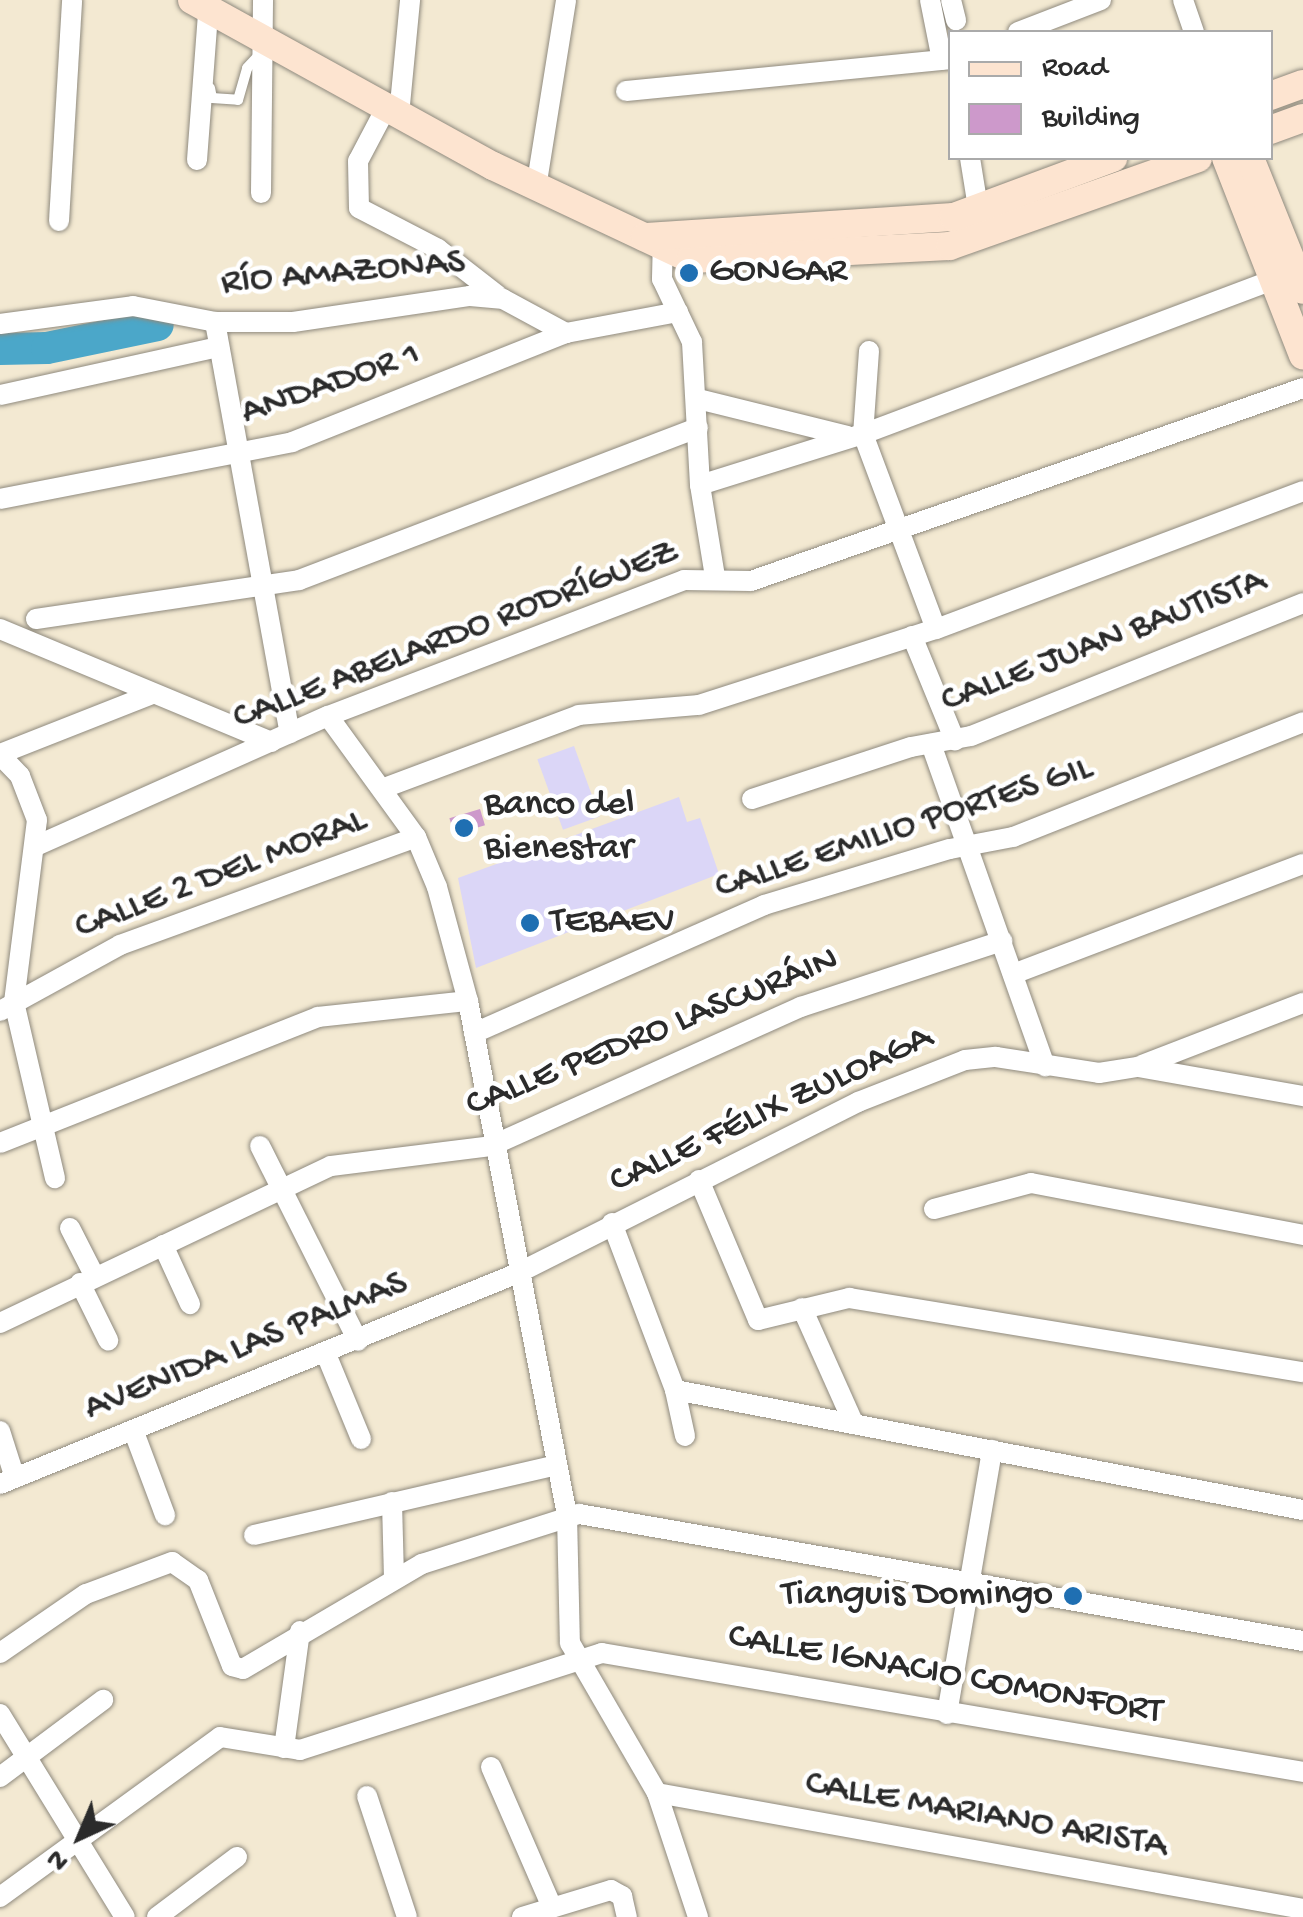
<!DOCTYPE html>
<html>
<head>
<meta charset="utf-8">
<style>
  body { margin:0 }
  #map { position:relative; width:1303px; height:1917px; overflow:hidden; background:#f3e9d2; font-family:"Gochi Hand",sans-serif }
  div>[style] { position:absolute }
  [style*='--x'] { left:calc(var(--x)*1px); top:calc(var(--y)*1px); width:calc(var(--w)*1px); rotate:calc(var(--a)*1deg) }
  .built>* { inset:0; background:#dbd6f7; transform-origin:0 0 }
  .river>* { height:32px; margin:-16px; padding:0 16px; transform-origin:16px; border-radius:16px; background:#4ba7c9 }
  .building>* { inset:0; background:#cd99cb; transform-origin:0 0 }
  .roads { filter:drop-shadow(0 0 2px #8f8a7e) drop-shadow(0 0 2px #8f8a7e) }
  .lane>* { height:10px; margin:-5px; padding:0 5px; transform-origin:5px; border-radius:5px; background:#fff }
  .street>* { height:20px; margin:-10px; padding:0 10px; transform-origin:10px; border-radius:10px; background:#fff }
  .secondary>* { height:28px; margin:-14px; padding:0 14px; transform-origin:14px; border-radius:14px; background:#fde4d0 }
  .dots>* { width:28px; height:28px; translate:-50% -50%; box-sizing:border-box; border:5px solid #fff; border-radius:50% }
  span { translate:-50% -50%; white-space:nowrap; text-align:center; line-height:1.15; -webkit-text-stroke:9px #fff; paint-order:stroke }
  .poi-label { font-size:38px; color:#2b2b2b }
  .left { translate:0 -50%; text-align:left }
  .right { translate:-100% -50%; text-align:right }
  .street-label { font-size:38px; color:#2b2b2b }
  .legend { position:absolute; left:948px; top:30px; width:325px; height:130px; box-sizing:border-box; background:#fff; border:2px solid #aaa; margin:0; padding:12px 18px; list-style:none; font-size:30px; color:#2b2b2b }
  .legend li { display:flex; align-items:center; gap:20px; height:50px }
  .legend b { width:50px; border:2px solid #aaa }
  .north { position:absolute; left:30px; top:1787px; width:100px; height:100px; -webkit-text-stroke:8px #fff; paint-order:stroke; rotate:224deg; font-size:28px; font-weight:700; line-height:40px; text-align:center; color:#2b2b2b }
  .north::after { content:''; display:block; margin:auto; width:35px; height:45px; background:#2b2b2b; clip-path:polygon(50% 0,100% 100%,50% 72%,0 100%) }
</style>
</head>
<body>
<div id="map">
  <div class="built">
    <div style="left:574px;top:746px;width:75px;height:39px;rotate:70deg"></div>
    <div style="clip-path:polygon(679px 797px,687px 822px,700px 818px,719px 874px,476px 968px,458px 878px)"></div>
  </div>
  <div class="river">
    <div style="--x:0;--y:349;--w:47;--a:-1.2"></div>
    <div style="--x:47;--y:348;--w:113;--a:-11.7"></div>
  </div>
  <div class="building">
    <div style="left:480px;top:809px;width:17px;height:32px;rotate:73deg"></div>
  </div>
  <div class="roads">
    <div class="lane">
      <div style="--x:210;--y:88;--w:10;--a:79"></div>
      <div style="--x:212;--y:98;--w:26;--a:4"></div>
      <div style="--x:238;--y:100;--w:33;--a:-74"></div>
      <div style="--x:247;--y:68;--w:18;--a:-47"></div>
    </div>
    <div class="street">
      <div style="--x:930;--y:0;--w:61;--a:78.7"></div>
      <div style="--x:951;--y:0;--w:21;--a:76"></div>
      <div style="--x:1183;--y:0;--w:34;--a:71"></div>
      <div style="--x:1018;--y:32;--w:89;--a:-21.1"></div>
      <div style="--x:626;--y:91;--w:327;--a:-5.6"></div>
      <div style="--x:386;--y:108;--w:60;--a:117.8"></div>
      <div style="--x:358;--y:161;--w:47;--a:88.8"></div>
      <div style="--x:359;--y:208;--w:89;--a:27.4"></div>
      <div style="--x:438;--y:249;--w:75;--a:37.9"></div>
      <div style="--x:399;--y:115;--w:116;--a:-84.5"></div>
      <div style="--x:970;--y:158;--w:63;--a:80.8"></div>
      <div style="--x:197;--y:160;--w:160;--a:-85.7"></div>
      <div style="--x:536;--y:188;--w:190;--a:-80.9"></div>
      <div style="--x:261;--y:193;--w:193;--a:-89.4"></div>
      <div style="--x:59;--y:221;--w:221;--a:-86.6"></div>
      <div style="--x:663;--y:237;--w:42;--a:91.4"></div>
      <div style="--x:662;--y:279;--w:70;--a:64.5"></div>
      <div style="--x:692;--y:342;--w:143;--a:86.8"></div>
      <div style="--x:700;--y:485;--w:93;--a:80.7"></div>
      <div style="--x:215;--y:322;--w:418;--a:79.7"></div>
      <div style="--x:0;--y:324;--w:134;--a:-7.7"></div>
      <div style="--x:133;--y:306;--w:84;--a:11"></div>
      <div style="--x:215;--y:322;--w:78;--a:0"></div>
      <div style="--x:293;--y:322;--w:179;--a:-8.4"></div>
      <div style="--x:470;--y:296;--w:33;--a:5"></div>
      <div style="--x:503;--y:299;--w:72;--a:28.4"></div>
      <div style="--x:869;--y:351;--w:83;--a:94.1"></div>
      <div style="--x:863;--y:434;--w:208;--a:69.5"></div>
      <div style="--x:0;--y:395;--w:224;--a:-12.4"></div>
      <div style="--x:698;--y:399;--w:154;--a:13.9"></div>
      <div style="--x:700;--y:485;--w:171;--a:-17.4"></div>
      <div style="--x:863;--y:434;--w:438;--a:-20.6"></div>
      <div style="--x:0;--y:499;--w:298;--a:-11"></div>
      <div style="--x:292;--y:442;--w:295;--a:-21.7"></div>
      <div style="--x:566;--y:333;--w:114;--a:-10.6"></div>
      <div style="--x:36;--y:619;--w:266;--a:-8.4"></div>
      <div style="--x:299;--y:580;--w:427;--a:-20.9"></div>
      <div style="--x:0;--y:629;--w:294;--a:22.6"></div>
      <div style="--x:912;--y:636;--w:113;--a:67.7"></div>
      <div style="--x:328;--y:716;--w:150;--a:54"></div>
      <div style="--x:416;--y:837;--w:54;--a:67.2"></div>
      <div style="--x:437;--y:887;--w:118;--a:74.8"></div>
      <div style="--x:468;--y:1001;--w:523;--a:79.1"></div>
      <div style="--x:567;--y:1515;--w:128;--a:88.7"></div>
      <div style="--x:570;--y:1643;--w:173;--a:59.9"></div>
      <div style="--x:657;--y:1793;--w:131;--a:71.7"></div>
      <div style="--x:931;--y:744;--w:342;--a:70.5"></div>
      <div style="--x:0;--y:754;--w:161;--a:-21.5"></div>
      <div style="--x:0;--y:755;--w:29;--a:46"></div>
      <div style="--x:20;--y:776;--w:47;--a:68.9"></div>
      <div style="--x:37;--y:820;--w:183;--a:97.2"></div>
      <div style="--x:14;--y:1002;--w:181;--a:76.9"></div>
      <div style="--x:384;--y:788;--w:208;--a:-20.5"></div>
      <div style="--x:579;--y:715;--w:120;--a:-4.8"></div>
      <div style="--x:699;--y:705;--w:249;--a:-17.8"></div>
      <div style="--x:936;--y:629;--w:392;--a:-20.6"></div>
      <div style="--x:752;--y:799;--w:167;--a:-18.1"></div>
      <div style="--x:911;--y:747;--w:61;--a:-10.4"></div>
      <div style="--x:971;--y:736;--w:358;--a:-21.8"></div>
      <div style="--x:38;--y:845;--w:317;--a:-24"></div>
      <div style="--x:328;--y:716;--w:381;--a:-20.9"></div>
      <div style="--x:684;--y:580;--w:67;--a:0.9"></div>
      <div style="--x:751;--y:581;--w:585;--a:-19.27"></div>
      <div style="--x:1013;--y:974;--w:310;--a:-20.8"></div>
      <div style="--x:0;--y:1011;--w:137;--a:-28.8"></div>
      <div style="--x:120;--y:945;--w:315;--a:-20"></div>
      <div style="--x:474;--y:1033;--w:317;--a:-23.8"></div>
      <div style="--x:764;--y:905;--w:194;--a:-16.8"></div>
      <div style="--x:950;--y:849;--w:64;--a:-10.8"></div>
      <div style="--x:1013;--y:837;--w:312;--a:-21.6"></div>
      <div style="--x:1142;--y:1065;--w:173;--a:-21.1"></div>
      <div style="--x:0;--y:1143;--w:342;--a:-21.6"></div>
      <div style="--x:318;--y:1017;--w:151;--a:-6.1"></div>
      <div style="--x:260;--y:1146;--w:218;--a:63.3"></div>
      <div style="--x:699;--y:1180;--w:152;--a:67.1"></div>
      <div style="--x:758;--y:1320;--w:94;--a:-13.6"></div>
      <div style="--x:849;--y:1298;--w:460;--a:9.3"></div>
      <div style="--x:934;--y:1209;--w:100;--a:-15"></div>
      <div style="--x:1031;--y:1183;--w:277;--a:10.8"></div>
      <div style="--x:612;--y:1223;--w:178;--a:69.3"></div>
      <div style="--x:675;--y:1390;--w:47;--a:77.7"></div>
      <div style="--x:70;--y:1228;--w:55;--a:63"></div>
      <div style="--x:163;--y:1245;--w:65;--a:65.4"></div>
      <div style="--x:80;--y:1283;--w:64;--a:63.8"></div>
      <div style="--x:802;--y:1308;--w:127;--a:65.9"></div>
      <div style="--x:0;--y:1323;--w:366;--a:-25.4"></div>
      <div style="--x:331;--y:1166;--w:161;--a:-7.1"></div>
      <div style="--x:491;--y:1146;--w:340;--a:-24.2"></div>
      <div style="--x:801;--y:1007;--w:212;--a:-18.2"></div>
      <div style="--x:326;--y:1354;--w:92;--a:67.6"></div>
      <div style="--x:675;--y:1390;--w:639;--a:10.82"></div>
      <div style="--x:0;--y:1431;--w:49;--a:72.3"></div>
      <div style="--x:134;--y:1432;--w:89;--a:69.5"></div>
      <div style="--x:0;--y:1484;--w:559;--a:-22.16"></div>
      <div style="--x:518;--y:1273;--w:381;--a:-26.7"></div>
      <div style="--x:858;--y:1102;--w:115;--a:-21.4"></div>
      <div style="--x:965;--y:1060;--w:31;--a:-6"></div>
      <div style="--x:996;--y:1057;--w:104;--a:8.8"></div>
      <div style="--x:1099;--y:1073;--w:39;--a:-9"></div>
      <div style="--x:1138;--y:1067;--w:168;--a:10"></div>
      <div style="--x:392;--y:1502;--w:75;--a:88.5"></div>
      <div style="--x:254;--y:1535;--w:311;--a:-13"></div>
      <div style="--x:0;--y:1653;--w:104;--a:-34.5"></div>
      <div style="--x:86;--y:1594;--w:92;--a:-20.4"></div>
      <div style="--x:172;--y:1562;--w:32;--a:35"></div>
      <div style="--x:198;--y:1580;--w:92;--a:68.4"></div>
      <div style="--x:232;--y:1666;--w:11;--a:15"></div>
      <div style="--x:243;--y:1669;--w:208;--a:-30.4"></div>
      <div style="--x:422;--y:1564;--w:165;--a:-17.7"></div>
      <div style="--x:579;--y:1514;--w:735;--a:9.95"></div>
      <div style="--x:0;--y:1714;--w:238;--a:58.4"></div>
      <div style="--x:947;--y:1714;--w:268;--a:-80.3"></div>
      <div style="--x:284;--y:1748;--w:118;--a:-82.2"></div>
      <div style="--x:491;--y:1767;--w:153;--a:66.5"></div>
      <div style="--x:0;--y:1777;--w:129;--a:-36.8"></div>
      <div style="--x:657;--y:1793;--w:656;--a:10.18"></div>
      <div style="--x:367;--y:1796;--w:127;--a:71.7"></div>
      <div style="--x:0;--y:1897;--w:272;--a:-36"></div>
      <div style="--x:220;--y:1737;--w:81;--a:9.2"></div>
      <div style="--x:300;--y:1750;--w:317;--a:-17.8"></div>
      <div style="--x:602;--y:1653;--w:711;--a:9.63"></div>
      <div style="--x:157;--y:1917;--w:100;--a:-36.9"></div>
      <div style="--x:522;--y:1917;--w:93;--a:-16.9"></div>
      <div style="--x:611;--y:1890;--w:13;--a:29"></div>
      <div style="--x:622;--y:1896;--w:22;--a:77"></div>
    </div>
    <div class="secondary">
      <div style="--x:192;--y:0;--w:344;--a:28.9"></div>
      <div style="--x:493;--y:166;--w:219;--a:25.2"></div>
      <div style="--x:691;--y:259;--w:259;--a:-2.9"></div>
      <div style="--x:950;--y:246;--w:263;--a:-19.5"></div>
      <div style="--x:1270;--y:96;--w:35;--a:-20"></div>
      <div style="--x:1270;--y:130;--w:35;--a:-20"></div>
      <div style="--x:1226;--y:158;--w:212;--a:68.7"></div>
      <div style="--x:1250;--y:158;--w:142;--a:68.1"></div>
      <div style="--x:645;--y:237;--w:310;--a:-3.7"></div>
      <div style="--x:954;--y:217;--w:170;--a:-20.4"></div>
    </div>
  </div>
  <div class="dots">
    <div style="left:689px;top:273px;background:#1f6fb2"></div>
    <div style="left:464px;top:828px;background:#1f6fb2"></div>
    <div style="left:530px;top:923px;background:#1f6fb2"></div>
    <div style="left:1073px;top:1596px;background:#1f6fb2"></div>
  </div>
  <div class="poi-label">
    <span class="left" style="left:709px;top:273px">GONGAR</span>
    <span class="left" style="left:484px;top:828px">Banco del<br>Bienestar</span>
    <span class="left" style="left:550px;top:923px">TEBAEV</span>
    <span class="right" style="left:1053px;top:1596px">Tianguis Domingo</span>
  </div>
  <div class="street-label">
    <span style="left:343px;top:274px;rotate:-5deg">RÍO AMAZONAS</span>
    <span style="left:331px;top:385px;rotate:-19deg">ANDADOR 1</span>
    <span style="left:456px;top:636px;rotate:-21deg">CALLE ABELARDO RODRÍGUEZ</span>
    <span style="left:1104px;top:642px;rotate:-21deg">CALLE JUAN BAUTISTA</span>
    <span style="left:904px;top:829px;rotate:-18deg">CALLE EMILIO PORTES GIL</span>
    <span style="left:221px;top:875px;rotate:-21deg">CALLE 2 DEL MORAL</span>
    <span style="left:653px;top:1034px;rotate:-22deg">CALLE PEDRO LASCURÁIN</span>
    <span style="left:772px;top:1111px;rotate:-25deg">CALLE FÉLIX ZULOAGA</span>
    <span style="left:246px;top:1347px;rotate:-22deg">AVENIDA LAS PALMAS</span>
    <span style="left:945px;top:1676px;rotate:10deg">CALLE IGNACIO COMONFORT</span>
    <span style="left:986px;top:1816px;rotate:10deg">CALLE MARIANO ARISTA</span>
  </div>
  <ul class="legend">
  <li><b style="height:12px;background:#fde4d0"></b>Road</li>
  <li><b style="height:28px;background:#cd99cb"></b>Building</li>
  </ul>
  <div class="north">N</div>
</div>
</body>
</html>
